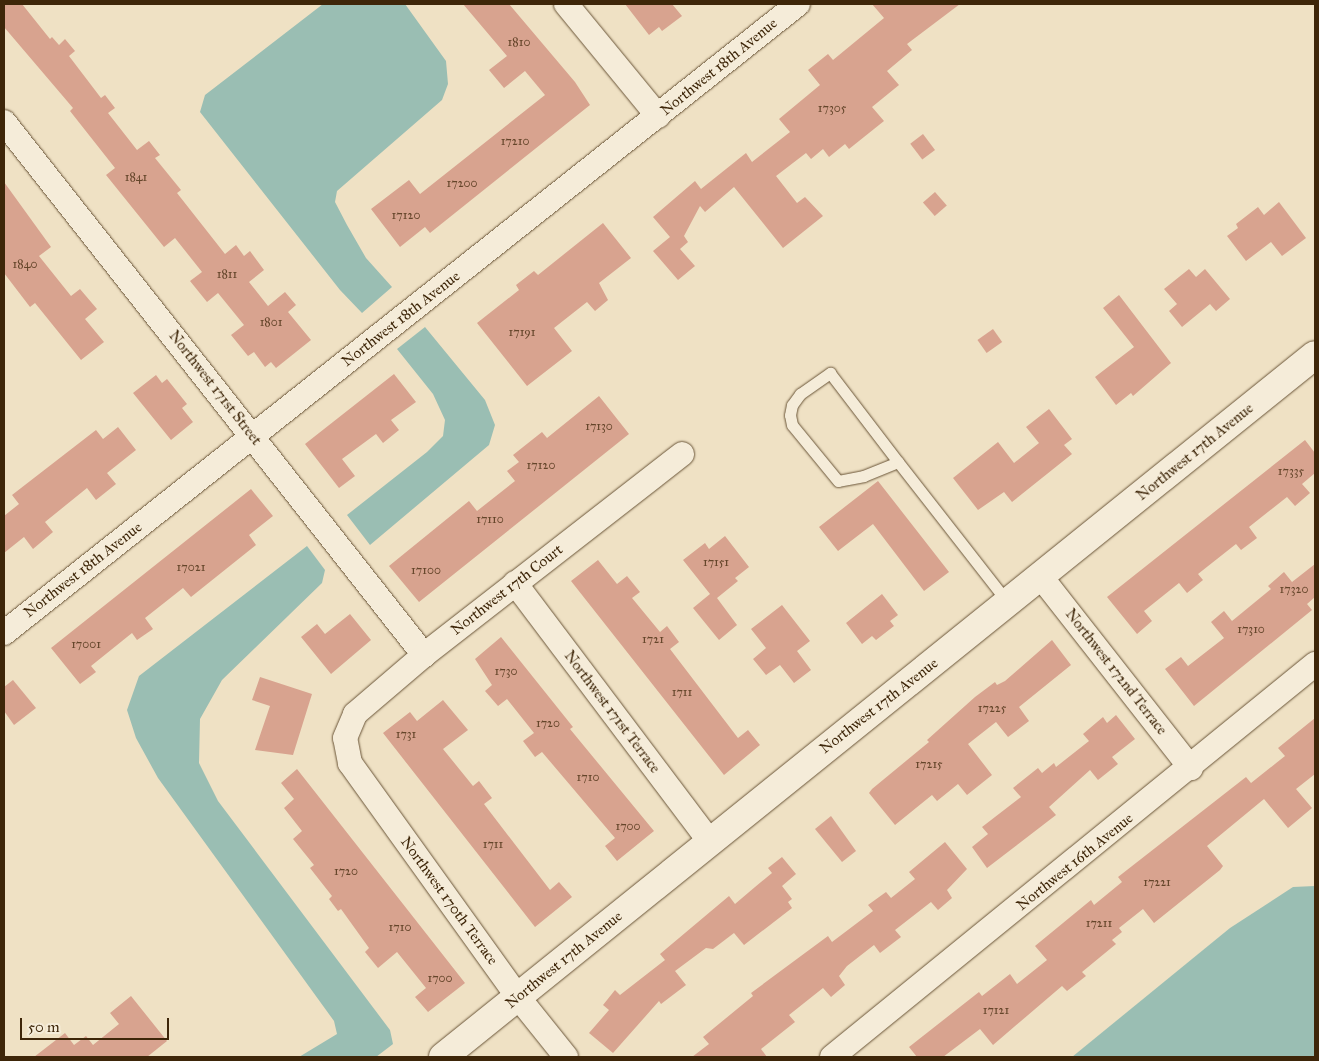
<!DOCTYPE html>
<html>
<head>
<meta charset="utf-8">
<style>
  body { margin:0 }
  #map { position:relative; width:1319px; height:1061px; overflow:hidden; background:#efe1c4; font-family:"IM FELL Great Primer",serif }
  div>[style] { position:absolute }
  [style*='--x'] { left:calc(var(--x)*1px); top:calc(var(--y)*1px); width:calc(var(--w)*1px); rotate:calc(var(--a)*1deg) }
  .water>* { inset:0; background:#9abeb3 }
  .building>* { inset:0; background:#d8a38f; transform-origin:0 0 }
  .roads { filter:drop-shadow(0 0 1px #6a5538) drop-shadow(0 0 1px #6a5538) }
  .service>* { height:11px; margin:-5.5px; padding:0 5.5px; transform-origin:5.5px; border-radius:5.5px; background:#f5ecd9 }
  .minor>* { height:24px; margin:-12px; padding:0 12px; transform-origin:12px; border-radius:12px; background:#f5ecd9 }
  .tertiary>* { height:28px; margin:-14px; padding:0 14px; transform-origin:14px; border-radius:14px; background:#f5ecd9 }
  span { translate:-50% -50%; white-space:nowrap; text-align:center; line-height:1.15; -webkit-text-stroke:5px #f5ecd9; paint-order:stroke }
  .number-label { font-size:12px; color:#64452a }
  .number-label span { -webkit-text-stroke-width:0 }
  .street-label { font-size:15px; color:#3e2609 }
  .frame { position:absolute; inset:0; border:5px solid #3e2609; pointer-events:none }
  .scale { position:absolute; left:20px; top:1018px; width:149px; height:22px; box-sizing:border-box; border:2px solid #3e2609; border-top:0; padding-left:6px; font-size:15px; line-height:18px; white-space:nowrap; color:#3e2609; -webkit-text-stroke:4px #f5ecd9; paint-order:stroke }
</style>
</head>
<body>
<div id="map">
  <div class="water">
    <div style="clip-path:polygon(323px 4px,405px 4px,446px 61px,448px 84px,442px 100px,337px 191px,335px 202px,347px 225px,366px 258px,392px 287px,362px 313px,340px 290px,200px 112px,205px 95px)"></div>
    <div style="clip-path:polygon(425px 327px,485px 400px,495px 425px,489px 445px,370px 545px,347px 515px,427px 452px,443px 436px,445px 420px,433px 394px,397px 349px)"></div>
    <div style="clip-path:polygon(307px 546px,325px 570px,322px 583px,222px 680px,200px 719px,199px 763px,218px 801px,390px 1030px,393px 1044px,376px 1057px,299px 1057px,337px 1034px,334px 1021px,158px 778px,136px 738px,127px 710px,139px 676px)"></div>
    <div style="clip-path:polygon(1315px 886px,1315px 1057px,1072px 1057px,1230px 928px,1293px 887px)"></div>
  </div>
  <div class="building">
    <div style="clip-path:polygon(4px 4px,22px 4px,50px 39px,52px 37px,59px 45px,65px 39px,75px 51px,69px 56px,101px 98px,105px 95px,115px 108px,108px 113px,137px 150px,149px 141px,160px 155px,155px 158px,181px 190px,177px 193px,225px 254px,236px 245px,244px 256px,250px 251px,264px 270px,249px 282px,268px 306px,285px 292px,296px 305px,288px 312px,311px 340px,276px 368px,271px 362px,265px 367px,254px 352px,248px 356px,231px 335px,244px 325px,218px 293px,207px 302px,190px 281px,202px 272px,175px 238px,164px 247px,106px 175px,115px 168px,70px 111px,73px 108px,4px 27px)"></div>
    <div style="clip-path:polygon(463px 4px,509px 4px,575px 82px,590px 105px,430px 233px,425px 227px,400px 247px,371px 209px,409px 180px,420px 194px,545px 95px,525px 71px,504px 88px,489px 70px,507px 56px)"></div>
    <div style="clip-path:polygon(625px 4px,672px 4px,682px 16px,662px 31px,659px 27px,649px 35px)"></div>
    <div style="clip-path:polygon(872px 4px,960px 4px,907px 44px,912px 50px,887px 71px,899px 85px,872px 107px,884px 121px,849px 149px,845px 144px,829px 157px,823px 149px,811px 159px,806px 153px,776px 176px,797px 203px,805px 197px,823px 216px,783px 248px,734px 187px,705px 212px,700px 206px,684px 236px,688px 242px,680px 249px,695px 266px,678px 280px,653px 251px,670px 237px,653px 217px,695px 181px,701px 189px,746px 153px,752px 162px,790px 132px,779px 119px,820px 85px,808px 70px,828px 54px,833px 60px,884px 18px)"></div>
    <div style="left:923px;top:134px;width:20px;height:16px;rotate:53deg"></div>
    <div style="clip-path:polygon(4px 182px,51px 247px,39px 256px,71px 296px,80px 289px,97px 309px,85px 319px,104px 342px,81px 360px,35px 303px,30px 307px,4px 273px)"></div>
    <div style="left:935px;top:192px;width:18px;height:16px;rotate:49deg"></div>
    <div style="clip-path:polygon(1279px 202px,1306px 238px,1282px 256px,1271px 242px,1246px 261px,1227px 236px,1238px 228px,1236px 224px,1258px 207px,1264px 215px)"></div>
    <div style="clip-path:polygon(603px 223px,631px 258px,599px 283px,608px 300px,595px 311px,587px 302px,554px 328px,572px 351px,527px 386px,477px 323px,519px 290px,516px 285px,534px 271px,538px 275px)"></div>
    <div style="clip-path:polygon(1189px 269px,1196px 277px,1205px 269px,1230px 299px,1216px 311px,1210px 304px,1182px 327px,1169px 311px,1177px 304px,1164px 289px)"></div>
    <div style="clip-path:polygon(1119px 295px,1171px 363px,1133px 396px,1131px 393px,1116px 405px,1095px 377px,1134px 347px,1103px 308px)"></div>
    <div style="left:993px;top:329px;width:16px;height:19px;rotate:55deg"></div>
    <div style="clip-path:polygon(394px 374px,416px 402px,391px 420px,399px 430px,383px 443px,376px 434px,342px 459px,355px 476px,339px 488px,305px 444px)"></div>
    <div style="clip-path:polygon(156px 375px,162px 383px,167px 379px,187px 404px,182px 408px,193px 422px,171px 440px,133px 393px)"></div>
    <div style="clip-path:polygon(599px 396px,629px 434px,419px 602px,389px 566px,469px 501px,477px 511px,515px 481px,507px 471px,519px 462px,513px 455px,542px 432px,547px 438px)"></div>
    <div style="clip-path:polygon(1049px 409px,1072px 439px,1064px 445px,1072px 454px,1012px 502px,1004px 492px,978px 510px,953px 478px,998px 442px,1014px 463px,1039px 443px,1026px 427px)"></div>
    <div style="clip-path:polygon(118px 427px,136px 450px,107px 473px,116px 484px,96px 500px,87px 488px,45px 522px,53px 532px,33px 549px,24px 537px,4px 553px,4px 516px,19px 504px,12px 495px,96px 430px,103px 439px)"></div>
    <div style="clip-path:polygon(1305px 440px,1315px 453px,1315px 473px,1302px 484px,1310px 493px,1295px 506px,1287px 497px,1249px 527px,1257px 538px,1241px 550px,1236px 544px,1198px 574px,1203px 580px,1187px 593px,1179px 583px,1144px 611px,1152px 621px,1137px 634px,1107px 597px)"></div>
    <div style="clip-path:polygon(878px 481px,949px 572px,924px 591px,873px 524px,838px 551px,819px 527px)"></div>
    <div style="clip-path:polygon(251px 489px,273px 516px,249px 535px,256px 545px,191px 597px,183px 588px,145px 618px,153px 629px,137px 640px,132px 633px,91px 666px,96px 672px,80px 684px,51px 648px)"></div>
    <div style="clip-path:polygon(725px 536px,749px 567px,735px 578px,738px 581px,717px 598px,737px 625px,719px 640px,693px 608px,710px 594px,683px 560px,705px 543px,709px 549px)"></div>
    <div style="clip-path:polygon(598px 560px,617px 584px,627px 576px,640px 592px,632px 598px,660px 632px,667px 626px,679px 642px,670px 649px,738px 738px,748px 730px,760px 745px,724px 775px,571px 581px)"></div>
    <div style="clip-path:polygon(1315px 564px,1315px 597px,1307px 604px,1312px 610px,1194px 706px,1165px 669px,1181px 657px,1188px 666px,1224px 638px,1211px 622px,1224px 611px,1232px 621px,1271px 589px,1268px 586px,1284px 572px,1292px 582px)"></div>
    <div style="clip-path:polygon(882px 594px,898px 615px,890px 621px,894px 626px,876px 640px,872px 636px,862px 644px,846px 623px)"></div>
    <div style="clip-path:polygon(782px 605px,810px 641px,797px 651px,811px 670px,794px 683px,780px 665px,766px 675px,753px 659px,766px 648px,751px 629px)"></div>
    <div style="clip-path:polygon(350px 614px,371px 640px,331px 674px,301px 637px,317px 624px,325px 634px)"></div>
    <div style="clip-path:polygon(501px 637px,573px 727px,570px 729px,654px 831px,617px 861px,605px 846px,615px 838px,542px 752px,535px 757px,523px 741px,534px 733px,507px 699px,498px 706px,485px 691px,492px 685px,475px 659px)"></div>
    <div style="clip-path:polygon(1052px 640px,1071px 665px,1019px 707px,1029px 721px,1008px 737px,996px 722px,968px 744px,992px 775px,967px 795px,958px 784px,937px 801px,932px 795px,895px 825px,869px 793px,872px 789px,929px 742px,927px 740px,975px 697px,995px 682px,997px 685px,1005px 681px)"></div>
    <div style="clip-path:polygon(260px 677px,312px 694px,293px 755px,255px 750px,270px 706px,252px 700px)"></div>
    <div style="clip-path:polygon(13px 680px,36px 708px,14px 725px,4px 711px,4px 687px)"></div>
    <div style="clip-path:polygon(443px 700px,468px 730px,443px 749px,473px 786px,479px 781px,492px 798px,484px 804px,550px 890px,559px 882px,572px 897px,535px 927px,383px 733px,410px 712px,417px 721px)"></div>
    <div style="clip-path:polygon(1116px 715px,1135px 739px,1112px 757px,1118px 764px,1098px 780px,1090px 770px,1049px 807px,1056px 815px,987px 868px,972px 847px,988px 834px,982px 827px,1021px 797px,1013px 788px,1038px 768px,1042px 773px,1054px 763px,1056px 767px,1089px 741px,1083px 734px,1103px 717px,1107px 723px)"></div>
    <div style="clip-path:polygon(1315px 718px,1315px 774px,1296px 789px,1312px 808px,1288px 828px,1264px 799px,1207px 846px,1223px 866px,1220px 870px,1154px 923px,1143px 909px,1119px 928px,1122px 932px,1112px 940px,1116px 944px,1082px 972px,1086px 976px,1067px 991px,1062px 986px,993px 1045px,980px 1029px,943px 1057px,917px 1057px,909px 1047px,979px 992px,982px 996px,1010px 974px,1017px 984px,1047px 960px,1035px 946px,1091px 900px,1094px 905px,1122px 882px,1118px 877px,1246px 777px,1251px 783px,1285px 756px,1278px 748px)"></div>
    <div style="clip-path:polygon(297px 769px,465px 983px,428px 1012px,415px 997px,426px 988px,397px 952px,378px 968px,365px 952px,369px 948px,341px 909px,338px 911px,329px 899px,332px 896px,310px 868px,314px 865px,293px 839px,302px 831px,284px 808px,294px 799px,281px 783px)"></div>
    <div style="clip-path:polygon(831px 816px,856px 851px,842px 862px,815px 829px)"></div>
    <div style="clip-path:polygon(945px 842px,967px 869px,947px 890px,952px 898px,938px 910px,931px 902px,895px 930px,901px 937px,880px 953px,874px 945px,847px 966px,839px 976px,845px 985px,831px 997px,823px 988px,789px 1015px,795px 1022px,761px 1049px,767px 1057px,692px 1057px,709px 1044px,703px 1037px,753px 996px,751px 993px,828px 936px,832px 942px,873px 911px,868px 905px,886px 892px,891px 898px,915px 879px,909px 872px)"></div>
    <div style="clip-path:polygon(782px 857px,796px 874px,782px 886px,792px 899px,788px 902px,792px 908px,744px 945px,734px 933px,713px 949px,706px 948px,675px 971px,686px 985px,661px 1004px,659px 1001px,613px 1053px,589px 1033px,609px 1010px,603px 1005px,615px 990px,620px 995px,665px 960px,660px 954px,729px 896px,735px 904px,755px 887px,772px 873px,768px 868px)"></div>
    <div style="clip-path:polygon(131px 996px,167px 1041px,147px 1057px,34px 1057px,65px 1033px,74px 1045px,86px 1036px,93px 1045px,119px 1024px,110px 1013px)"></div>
  </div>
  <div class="roads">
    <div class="service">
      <div style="--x:898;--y:462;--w:37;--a:158"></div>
      <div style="--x:864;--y:476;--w:26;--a:169"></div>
      <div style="--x:838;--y:481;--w:72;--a:-129.4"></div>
      <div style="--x:792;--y:425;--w:10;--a:-101"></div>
      <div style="--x:790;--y:415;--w:10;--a:-79"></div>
      <div style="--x:792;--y:405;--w:14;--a:-54"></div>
      <div style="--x:800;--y:394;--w:37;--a:-35"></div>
      <div style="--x:830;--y:373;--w:112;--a:52.6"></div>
      <div style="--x:898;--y:462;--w:179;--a:52"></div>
    </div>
    <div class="minor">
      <div style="--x:566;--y:4;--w:145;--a:50.6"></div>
      <div style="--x:4;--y:122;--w:679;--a:51.76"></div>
      <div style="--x:1041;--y:577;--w:243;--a:51.9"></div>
      <div style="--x:515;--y:583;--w:322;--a:53"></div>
      <div style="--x:4;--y:633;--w:1013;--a:-38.39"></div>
      <div style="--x:566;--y:1057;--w:77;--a:-128.7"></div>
      <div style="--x:518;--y:997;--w:288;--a:-125.7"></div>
      <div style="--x:350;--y:763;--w:25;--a:-101"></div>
      <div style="--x:345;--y:738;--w:26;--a:-67"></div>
      <div style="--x:355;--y:714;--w:91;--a:-40.5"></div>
      <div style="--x:424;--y:655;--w:327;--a:-37.9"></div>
      <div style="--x:832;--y:1057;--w:623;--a:-39.13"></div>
    </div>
    <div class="tertiary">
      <div style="--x:443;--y:1057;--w:1119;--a:-38.84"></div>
    </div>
  </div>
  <div class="number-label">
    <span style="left:519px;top:43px">1810</span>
    <span style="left:832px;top:109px">17305</span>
    <span style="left:515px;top:142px">17210</span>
    <span style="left:136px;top:178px">1841</span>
    <span style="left:462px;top:184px">17200</span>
    <span style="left:406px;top:216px">17120</span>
    <span style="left:25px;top:265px">1840</span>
    <span style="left:227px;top:275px">1811</span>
    <span style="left:271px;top:323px">1801</span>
    <span style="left:522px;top:333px">17191</span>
    <span style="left:599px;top:427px">17130</span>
    <span style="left:541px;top:466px">17120</span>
    <span style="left:1291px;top:472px">17335</span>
    <span style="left:490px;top:520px">17110</span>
    <span style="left:716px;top:563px">17151</span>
    <span style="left:191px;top:568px">17021</span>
    <span style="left:426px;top:571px">17100</span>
    <span style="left:1294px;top:590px">17320</span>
    <span style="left:1251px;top:630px">17310</span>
    <span style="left:653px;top:640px">1721</span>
    <span style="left:86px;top:645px">17001</span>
    <span style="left:506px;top:672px">1730</span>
    <span style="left:682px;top:693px">1711</span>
    <span style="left:992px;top:709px">17225</span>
    <span style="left:548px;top:724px">1720</span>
    <span style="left:406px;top:735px">1731</span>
    <span style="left:929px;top:765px">17215</span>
    <span style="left:588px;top:778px">1710</span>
    <span style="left:628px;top:827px">1700</span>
    <span style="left:493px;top:845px">1711</span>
    <span style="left:346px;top:872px">1720</span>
    <span style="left:1157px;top:883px">17221</span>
    <span style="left:1099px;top:924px">17211</span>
    <span style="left:400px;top:928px">1710</span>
    <span style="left:440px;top:979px">1700</span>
    <span style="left:996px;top:1011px">17121</span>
  </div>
  <div class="street-label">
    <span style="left:719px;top:67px;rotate:-39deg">Northwest 18th Avenue</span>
    <span style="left:401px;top:319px;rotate:-38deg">Northwest 18th Avenue</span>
    <span style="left:215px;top:388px;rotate:52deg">Northwest 171st Street</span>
    <span style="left:1195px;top:452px;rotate:-39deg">Northwest 17th Avenue</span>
    <span style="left:83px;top:570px;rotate:-38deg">Northwest 18th Avenue</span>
    <span style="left:507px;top:590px;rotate:-38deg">Northwest 17th Court</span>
    <span style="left:1116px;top:672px;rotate:52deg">Northwest 172nd Terrace</span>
    <span style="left:879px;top:706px;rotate:-38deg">Northwest 17th Avenue</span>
    <span style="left:612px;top:712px;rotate:53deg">Northwest 171st Terrace</span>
    <span style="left:1075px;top:862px;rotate:-39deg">Northwest 16th Avenue</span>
    <span style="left:449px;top:901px;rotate:54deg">Northwest 170th Terrace</span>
    <span style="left:564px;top:960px;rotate:-39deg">Northwest 17th Avenue</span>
  </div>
  <div class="frame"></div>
  <div class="scale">50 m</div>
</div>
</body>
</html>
